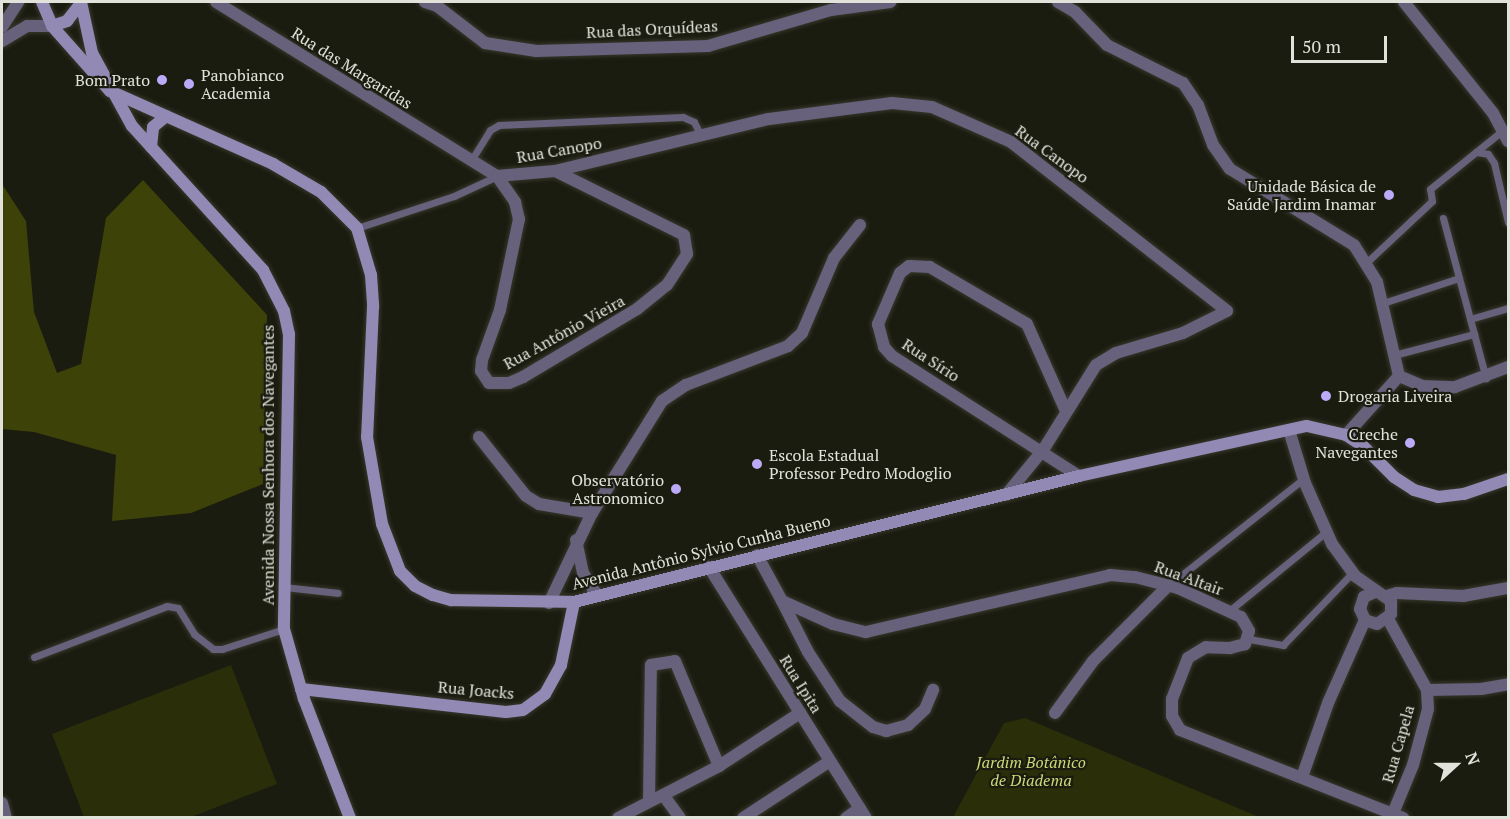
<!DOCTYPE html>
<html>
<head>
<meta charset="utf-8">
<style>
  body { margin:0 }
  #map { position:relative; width:1510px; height:819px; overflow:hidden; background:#1b1c10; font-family:"PT Serif",serif }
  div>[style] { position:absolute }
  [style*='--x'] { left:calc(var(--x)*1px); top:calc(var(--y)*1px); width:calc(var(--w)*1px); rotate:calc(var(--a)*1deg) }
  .green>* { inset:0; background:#2a2e09 }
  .forest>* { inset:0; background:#3d4209 }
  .roads { filter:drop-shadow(0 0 2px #37382c) drop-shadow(0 0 2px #37382c) }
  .service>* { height:7px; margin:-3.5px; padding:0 3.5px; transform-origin:3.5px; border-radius:3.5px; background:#67617c }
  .minor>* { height:12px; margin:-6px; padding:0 6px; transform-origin:6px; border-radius:6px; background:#67617c }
  .tertiary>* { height:12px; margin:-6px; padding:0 6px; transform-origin:6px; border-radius:6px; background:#67617c }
  .secondary>* { height:12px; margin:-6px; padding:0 6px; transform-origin:6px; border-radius:6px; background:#928ab5 }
  .dots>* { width:16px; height:16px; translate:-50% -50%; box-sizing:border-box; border:3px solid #1b1c10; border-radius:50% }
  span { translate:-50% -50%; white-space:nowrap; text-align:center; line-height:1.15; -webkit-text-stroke:4.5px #1b1c10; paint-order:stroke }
  .street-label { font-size:16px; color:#e1e3db }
  .poi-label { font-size:16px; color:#e1e3db }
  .left { translate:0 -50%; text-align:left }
  .right { translate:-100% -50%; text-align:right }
  .park-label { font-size:16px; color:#ced977; font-style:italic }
  .frame { position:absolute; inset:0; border:3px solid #e1e3db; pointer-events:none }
  .north { position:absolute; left:1426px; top:735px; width:60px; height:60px; -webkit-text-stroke:4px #1b1c10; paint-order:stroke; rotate:69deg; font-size:16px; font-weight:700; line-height:24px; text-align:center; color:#e1e3db }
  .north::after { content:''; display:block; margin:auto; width:21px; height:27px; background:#e1e3db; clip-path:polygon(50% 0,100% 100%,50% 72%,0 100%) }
  .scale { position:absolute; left:1291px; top:36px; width:96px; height:27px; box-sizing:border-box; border:3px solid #e1e3db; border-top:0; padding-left:8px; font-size:18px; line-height:21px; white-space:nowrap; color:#e1e3db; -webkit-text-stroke:4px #1b1c10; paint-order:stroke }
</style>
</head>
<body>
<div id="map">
  <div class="green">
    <div style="clip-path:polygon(231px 665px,277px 784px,191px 817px,84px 817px,52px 734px)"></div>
    <div style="clip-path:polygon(1025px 718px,1259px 817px,953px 817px,1004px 723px)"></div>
  </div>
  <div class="forest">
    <div style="clip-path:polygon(143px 180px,267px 315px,263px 484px,191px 513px,112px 521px,116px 455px,34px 432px,2px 429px,2px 184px,26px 221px,34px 312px,57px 373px,81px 364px,106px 218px)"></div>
  </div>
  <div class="roads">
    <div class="service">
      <div style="--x:1476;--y:152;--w:12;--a:9"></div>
      <div style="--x:1488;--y:154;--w:11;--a:56"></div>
      <div style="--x:1494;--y:163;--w:61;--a:76.7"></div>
      <div style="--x:472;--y:159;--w:34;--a:-58"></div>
      <div style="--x:490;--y:130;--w:10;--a:-29"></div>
      <div style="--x:499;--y:125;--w:184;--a:-2.5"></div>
      <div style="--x:683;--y:117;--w:12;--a:24"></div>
      <div style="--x:694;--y:122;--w:16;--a:63"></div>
      <div style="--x:1443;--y:218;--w:166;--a:75"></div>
      <div style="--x:357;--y:228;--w:102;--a:-18.3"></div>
      <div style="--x:454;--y:196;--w:47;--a:-24.9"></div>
      <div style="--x:1367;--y:262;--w:89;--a:-43.2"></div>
      <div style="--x:1432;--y:201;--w:12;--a:-99"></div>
      <div style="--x:1430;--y:189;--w:94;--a:-38.9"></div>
      <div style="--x:1383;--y:303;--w:80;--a:-18.2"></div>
      <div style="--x:1470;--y:319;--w:40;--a:-16"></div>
      <div style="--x:1394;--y:355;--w:83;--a:-14.7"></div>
      <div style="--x:1169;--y:585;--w:171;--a:-38.3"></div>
      <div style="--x:284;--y:587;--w:54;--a:6.3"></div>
      <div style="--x:1229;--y:611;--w:125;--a:-39.2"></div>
      <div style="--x:1249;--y:639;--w:35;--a:10"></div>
      <div style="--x:1283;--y:645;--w:100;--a:-46.2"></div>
      <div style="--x:34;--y:657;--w:142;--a:-21"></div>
      <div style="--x:167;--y:606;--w:11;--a:10"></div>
      <div style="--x:178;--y:608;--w:31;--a:58"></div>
      <div style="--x:194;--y:634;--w:24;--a:38"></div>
      <div style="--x:213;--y:649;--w:9;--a:0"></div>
      <div style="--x:222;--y:649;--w:65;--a:-17.9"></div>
    </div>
    <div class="minor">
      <div style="--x:216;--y:2;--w:331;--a:31.8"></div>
      <div style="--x:497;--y:176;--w:32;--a:55"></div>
      <div style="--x:515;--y:202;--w:17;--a:77"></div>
      <div style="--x:519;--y:219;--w:93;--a:101.8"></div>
      <div style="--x:500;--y:310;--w:53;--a:109.8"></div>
      <div style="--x:482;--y:360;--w:11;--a:95"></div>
      <div style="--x:481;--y:371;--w:14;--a:56"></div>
      <div style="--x:489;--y:383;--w:20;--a:0"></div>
      <div style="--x:509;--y:383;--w:15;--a:-23"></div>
      <div style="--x:523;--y:377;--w:133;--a:-30.8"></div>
      <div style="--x:637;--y:309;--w:38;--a:-39"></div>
      <div style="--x:667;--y:285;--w:37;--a:-57"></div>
      <div style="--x:687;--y:254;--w:19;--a:-99"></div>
      <div style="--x:684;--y:235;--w:144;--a:-153.6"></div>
      <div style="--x:425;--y:2;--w:13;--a:18"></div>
      <div style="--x:437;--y:6;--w:61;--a:37.6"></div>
      <div style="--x:485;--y:43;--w:52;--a:8.9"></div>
      <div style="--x:536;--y:51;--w:172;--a:-1.7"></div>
      <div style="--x:708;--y:46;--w:128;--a:-16.3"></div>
      <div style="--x:831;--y:10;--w:60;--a:-7.7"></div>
      <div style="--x:1058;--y:2;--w:20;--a:30"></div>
      <div style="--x:1075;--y:12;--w:46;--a:45.9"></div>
      <div style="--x:1107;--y:45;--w:85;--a:26.6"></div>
      <div style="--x:1183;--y:83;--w:27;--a:56"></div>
      <div style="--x:1198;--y:105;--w:43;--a:69.4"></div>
      <div style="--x:1213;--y:145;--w:29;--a:55"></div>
      <div style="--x:1230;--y:169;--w:145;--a:31.5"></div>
      <div style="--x:1354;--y:245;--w:44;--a:58.1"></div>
      <div style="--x:1377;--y:282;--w:97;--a:76.8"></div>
      <div style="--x:1404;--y:2;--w:142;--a:51.3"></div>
      <div style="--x:1493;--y:113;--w:32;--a:62"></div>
      <div style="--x:2;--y:27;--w:30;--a:-57"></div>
      <div style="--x:2;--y:41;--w:29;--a:-31"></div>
      <div style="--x:27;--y:26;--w:25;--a:0"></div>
      <div style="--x:497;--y:176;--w:58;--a:-4.9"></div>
      <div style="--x:555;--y:171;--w:220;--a:-13.7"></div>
      <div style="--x:769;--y:119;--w:124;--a:-7.4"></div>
      <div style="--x:892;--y:103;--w:40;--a:5.7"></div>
      <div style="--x:932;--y:107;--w:86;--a:23.9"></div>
      <div style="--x:1011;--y:142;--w:274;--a:38"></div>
      <div style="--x:1227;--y:311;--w:49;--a:153.4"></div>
      <div style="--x:1183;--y:333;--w:70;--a:163.4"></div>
      <div style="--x:1116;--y:353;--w:23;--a:149"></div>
      <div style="--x:1096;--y:365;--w:100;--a:121.9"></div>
      <div style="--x:1043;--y:450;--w:58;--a:129.4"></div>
      <div style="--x:1065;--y:409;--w:93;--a:-114.1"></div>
      <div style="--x:1027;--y:324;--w:113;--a:-149.6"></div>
      <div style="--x:930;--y:267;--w:21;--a:-177"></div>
      <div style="--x:909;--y:266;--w:11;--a:142"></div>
      <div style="--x:900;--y:273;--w:56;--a:113.3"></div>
      <div style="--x:878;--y:324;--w:24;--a:75"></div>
      <div style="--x:884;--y:347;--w:12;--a:48"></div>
      <div style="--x:892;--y:356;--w:222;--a:32.7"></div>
      <div style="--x:1289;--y:430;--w:55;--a:73.2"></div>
      <div style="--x:1305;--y:483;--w:67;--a:66.1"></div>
      <div style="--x:1332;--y:544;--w:39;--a:54"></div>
      <div style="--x:1355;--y:576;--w:44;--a:34.8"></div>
      <div style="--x:1391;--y:601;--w:13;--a:90"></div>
      <div style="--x:1391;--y:614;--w:17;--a:144"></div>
      <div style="--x:1377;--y:624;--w:13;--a:-162"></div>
      <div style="--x:1365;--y:620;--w:12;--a:-114"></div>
      <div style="--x:1360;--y:609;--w:13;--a:-72"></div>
      <div style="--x:1364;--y:597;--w:12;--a:-24"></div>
      <div style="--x:1346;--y:435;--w:79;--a:-48.1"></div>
      <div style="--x:1399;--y:376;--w:25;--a:23"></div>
      <div style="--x:1422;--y:386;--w:33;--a:2"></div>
      <div style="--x:1455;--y:387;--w:57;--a:-20.7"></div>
      <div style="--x:479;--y:437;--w:75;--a:51.5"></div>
      <div style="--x:526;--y:496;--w:15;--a:32"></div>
      <div style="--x:539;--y:504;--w:54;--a:9.6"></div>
      <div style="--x:576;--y:540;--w:34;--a:78"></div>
      <div style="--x:583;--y:573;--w:26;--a:58"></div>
      <div style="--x:757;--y:555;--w:52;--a:61.5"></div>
      <div style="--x:782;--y:601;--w:56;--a:24.3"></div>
      <div style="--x:833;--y:624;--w:34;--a:14"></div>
      <div style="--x:866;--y:632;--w:251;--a:-13.1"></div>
      <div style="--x:1110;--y:575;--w:25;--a:5"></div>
      <div style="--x:1135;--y:577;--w:44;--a:14.3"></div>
      <div style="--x:1178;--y:588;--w:69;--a:24.7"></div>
      <div style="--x:1241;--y:617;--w:16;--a:60"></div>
      <div style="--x:1249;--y:631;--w:14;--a:107"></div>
      <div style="--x:1245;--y:644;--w:16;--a:165"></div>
      <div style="--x:1230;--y:648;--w:24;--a:-178"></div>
      <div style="--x:1206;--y:647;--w:21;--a:149"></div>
      <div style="--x:1188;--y:658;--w:44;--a:111.3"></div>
      <div style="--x:1172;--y:699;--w:17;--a:90"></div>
      <div style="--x:1172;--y:716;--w:16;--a:60"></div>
      <div style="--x:1180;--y:730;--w:240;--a:21.5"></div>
      <div style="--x:1387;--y:596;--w:10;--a:-17"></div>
      <div style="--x:1397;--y:593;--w:66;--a:2.6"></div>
      <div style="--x:1463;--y:596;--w:46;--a:-10.1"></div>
      <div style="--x:782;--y:601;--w:57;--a:63"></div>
      <div style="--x:808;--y:652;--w:59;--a:56.9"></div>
      <div style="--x:840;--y:701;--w:42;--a:38.2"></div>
      <div style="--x:873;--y:727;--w:14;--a:17"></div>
      <div style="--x:886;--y:731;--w:23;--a:-15"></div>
      <div style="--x:908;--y:725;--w:23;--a:-43"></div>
      <div style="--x:925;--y:709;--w:21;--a:-67"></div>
      <div style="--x:549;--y:603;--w:100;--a:-64.5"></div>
      <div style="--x:592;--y:513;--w:132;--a:-58"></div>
      <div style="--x:662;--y:401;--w:29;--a:-34"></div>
      <div style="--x:686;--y:385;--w:109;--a:-20.9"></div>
      <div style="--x:788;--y:346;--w:19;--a:-43"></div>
      <div style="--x:802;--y:333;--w:82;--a:-66.9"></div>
      <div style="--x:834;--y:258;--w:42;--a:-51.8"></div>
      <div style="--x:1388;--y:619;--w:81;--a:61.2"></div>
      <div style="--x:1427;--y:690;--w:19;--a:87"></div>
      <div style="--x:1428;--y:709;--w:58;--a:105"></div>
      <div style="--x:1413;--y:765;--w:57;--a:112.5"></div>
      <div style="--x:1427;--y:690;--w:54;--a:-1.1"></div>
      <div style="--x:1481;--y:689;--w:27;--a:-10"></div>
      <div style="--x:1055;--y:713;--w:64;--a:-53.8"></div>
      <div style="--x:1093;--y:661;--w:107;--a:-45"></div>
      <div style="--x:1302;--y:777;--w:78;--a:-70.6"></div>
      <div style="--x:1328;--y:703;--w:91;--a:-66"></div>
      <div style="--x:664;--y:796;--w:27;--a:54"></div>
      <div style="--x:649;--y:801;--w:136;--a:-89.2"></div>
      <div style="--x:651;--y:665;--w:24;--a:-9"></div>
      <div style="--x:675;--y:661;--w:114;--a:67.3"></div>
      <div style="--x:2;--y:803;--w:16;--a:75"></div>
      <div style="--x:618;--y:818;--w:114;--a:-27.2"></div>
      <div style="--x:719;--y:766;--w:97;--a:-33.2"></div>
      <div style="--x:743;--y:818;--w:104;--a:-33.2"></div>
      <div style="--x:846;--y:818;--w:17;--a:-36"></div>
    </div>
    <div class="tertiary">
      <div style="--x:709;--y:567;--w:296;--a:58"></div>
    </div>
    <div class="secondary">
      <div style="--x:42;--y:2;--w:26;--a:67"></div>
      <div style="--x:52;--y:26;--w:87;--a:48.3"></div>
      <div style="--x:110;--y:91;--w:179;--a:24.1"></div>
      <div style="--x:273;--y:164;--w:56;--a:30.3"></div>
      <div style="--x:321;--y:192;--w:51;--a:45"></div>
      <div style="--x:357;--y:228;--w:49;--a:73.4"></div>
      <div style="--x:371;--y:275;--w:32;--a:86"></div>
      <div style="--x:373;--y:307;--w:130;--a:92.6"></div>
      <div style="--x:367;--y:437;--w:88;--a:80.2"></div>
      <div style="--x:382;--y:524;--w:50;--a:69"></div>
      <div style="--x:400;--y:571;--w:21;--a:45"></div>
      <div style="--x:415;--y:586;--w:20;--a:27"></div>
      <div style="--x:433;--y:595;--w:19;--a:16"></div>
      <div style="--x:451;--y:600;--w:123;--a:0.9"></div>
      <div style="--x:574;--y:602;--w:520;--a:-14.01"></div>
      <div style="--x:1079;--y:476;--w:233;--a:-12.4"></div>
      <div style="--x:1307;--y:426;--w:40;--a:13"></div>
      <div style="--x:1346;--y:435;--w:20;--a:33"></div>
      <div style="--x:1363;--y:446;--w:44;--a:45"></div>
      <div style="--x:1394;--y:477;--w:24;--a:33"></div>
      <div style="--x:1414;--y:490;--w:25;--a:16"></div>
      <div style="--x:1438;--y:497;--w:26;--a:-7"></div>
      <div style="--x:1464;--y:494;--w:46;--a:-18.8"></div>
      <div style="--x:81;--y:2;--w:52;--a:77.8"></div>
      <div style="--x:92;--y:53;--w:83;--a:61.3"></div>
      <div style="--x:132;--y:126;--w:195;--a:47.7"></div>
      <div style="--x:263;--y:270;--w:46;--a:62.9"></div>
      <div style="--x:284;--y:311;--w:24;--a:78"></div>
      <div style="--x:289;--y:334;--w:295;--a:91"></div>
      <div style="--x:284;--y:629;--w:73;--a:74.1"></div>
      <div style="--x:304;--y:699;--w:128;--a:68.9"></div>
      <div style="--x:52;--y:26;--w:16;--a:-18"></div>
      <div style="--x:67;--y:21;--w:23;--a:-52"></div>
      <div style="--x:151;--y:147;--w:20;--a:-84"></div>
      <div style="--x:153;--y:127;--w:17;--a:-40"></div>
      <div style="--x:301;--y:689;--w:206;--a:6.4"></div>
      <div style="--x:506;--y:712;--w:17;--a:-7"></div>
      <div style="--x:523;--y:710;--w:27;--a:-36"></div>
      <div style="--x:545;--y:694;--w:33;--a:-61"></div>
      <div style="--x:561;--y:665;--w:64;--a:-78.3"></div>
    </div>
  </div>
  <div class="dots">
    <div style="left:162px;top:80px;background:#bbaaf6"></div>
    <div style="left:189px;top:84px;background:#bbaaf6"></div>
    <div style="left:1389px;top:195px;background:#bbaaf6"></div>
    <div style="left:1326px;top:396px;background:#bbaaf6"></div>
    <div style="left:1410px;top:443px;background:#bbaaf6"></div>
    <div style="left:757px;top:464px;background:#bbaaf6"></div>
    <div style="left:676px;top:489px;background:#bbaaf6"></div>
  </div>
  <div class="street-label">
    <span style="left:652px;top:29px;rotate:-3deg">Rua das Orquídeas</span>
    <span style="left:352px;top:68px;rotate:32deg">Rua das Margaridas</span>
    <span style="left:559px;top:150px;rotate:-10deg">Rua Canopo</span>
    <span style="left:1052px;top:154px;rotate:36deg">Rua Canopo</span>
    <span style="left:564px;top:332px;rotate:-29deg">Rua Antônio Vieira</span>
    <span style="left:931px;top:360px;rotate:33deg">Rua Sírio</span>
    <span style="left:268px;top:465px;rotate:-90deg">Avenida Nossa Senhora dos Navegantes</span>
    <span style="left:701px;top:552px;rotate:-14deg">Avenida Antônio Sylvio Cunha Bueno</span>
    <span style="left:1189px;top:578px;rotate:20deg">Rua Altair</span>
    <span style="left:801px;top:684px;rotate:58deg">Rua Ipita</span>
    <span style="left:476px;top:690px;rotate:5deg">Rua Joacks</span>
    <span style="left:1398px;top:744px;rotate:-74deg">Rua Capela</span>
  </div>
  <div class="poi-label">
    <span class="left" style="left:201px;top:84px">Panobianco<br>Academia</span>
    <span class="right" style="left:150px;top:80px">Bom Prato</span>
    <span class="right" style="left:1376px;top:195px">Unidade Básica de<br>Saúde Jardim Inamar</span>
    <span class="left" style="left:1338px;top:396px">Drogaria Liveira</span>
    <span class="right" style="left:1398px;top:443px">Creche<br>Navegantes</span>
    <span class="left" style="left:769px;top:464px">Escola Estadual<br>Professor Pedro Modoglio</span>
    <span class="right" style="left:664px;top:489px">Observatório<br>Astronomico</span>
  </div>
  <div class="park-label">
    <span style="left:1031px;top:771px">Jardim Botânico<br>de Diadema</span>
  </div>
  <div class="frame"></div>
  <div class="north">N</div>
  <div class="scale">50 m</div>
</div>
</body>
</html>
